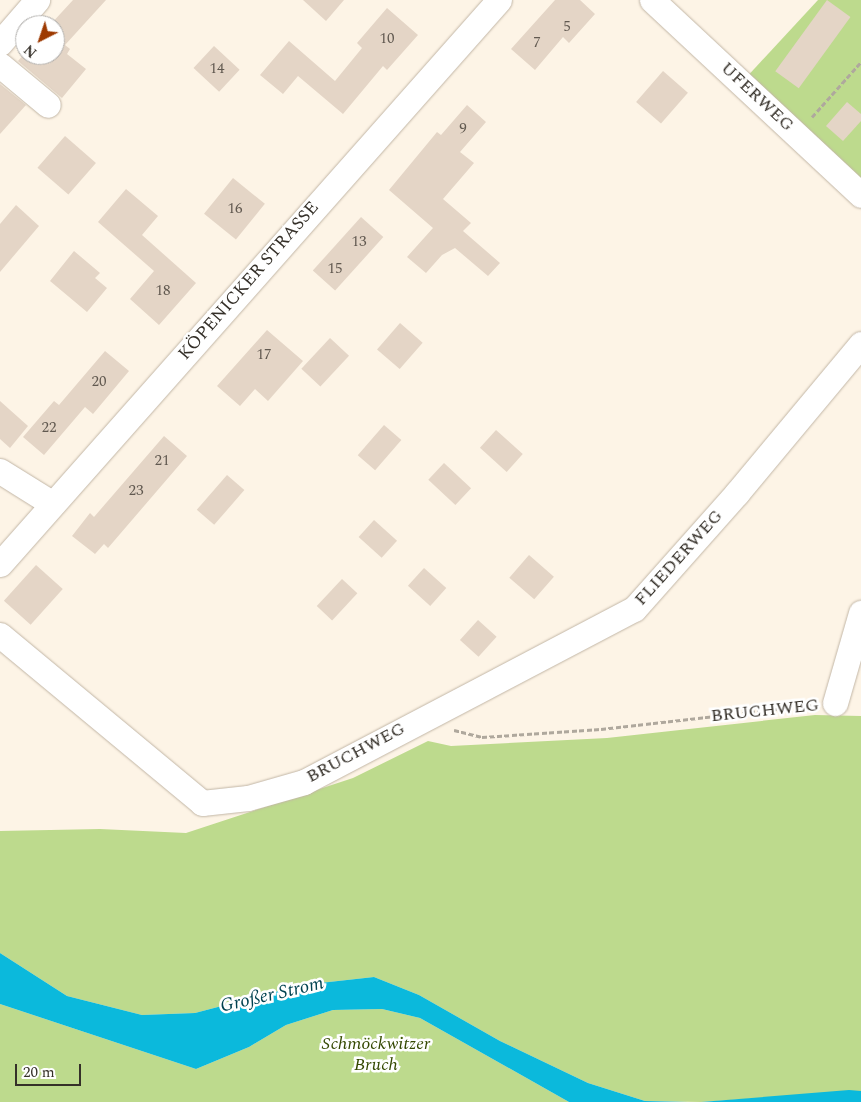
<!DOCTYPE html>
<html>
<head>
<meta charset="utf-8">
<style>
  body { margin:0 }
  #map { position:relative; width:861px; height:1102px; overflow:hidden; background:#fdf4e6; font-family:Spectral,serif }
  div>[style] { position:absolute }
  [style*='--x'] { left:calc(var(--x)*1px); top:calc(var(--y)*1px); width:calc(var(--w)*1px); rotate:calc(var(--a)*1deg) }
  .green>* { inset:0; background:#bdda8d }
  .water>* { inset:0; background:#0bb9dc }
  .building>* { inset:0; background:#e4d5c6; transform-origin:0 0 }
  .path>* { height:3px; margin-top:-1.5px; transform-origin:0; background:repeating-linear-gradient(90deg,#afa89d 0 5px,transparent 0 7.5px) }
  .roads { filter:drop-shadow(0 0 1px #c2b6a6) drop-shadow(0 0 1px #c2b6a6) }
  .minor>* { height:25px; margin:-12.5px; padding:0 12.5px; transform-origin:12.5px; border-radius:12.5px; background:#fff }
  span { translate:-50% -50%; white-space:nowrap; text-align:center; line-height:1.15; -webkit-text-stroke:5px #fff; paint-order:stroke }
  .number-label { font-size:15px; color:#615950 }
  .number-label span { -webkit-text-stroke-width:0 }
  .street-label { font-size:18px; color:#353029 }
  .park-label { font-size:18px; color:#344800; font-style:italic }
  .water-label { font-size:19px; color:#004250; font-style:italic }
  .north { position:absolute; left:15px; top:15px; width:50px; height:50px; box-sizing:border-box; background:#fff; border:1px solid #aeaca9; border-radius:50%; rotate:221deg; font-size:14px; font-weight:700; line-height:20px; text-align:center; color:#353029 }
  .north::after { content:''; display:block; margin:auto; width:18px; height:22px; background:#9d3900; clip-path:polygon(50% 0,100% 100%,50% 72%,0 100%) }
  .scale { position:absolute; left:15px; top:1064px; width:66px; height:22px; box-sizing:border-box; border:2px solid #353029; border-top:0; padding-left:6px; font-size:15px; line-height:18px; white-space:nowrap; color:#353029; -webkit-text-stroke:4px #fff; paint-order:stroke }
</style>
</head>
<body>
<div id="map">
  <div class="green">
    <div style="clip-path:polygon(818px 0,861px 0,861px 186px,743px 81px)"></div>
    <div style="clip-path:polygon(815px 715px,861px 716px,861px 1091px,701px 1102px,645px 1101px,588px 1083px,500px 1041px,419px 995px,374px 977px,302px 985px,195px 1013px,142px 1015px,67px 996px,0 953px,0 831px,100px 829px,186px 833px,353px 778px,428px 741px,451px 746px,607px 738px)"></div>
    <div style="clip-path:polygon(0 1004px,196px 1069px,249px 1047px,286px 1025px,333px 1010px,382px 1009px,420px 1018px,569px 1102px,0 1102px)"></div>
  </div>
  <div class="water">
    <div style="clip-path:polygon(0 953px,67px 996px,142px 1015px,195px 1013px,302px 985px,374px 977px,419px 995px,500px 1041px,588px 1083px,645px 1101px,688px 1102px,569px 1102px,420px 1018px,382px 1009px,333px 1010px,286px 1025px,249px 1047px,196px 1069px,0 1004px)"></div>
    <div style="clip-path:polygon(849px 1090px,861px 1091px,861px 1102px,701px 1102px)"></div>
  </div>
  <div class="building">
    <div style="clip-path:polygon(73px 0,106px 0,65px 45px,70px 49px,67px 54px,86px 69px,62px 98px,18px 61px,25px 53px,55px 55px,55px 25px,50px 25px)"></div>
    <div style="clip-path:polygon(303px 0,344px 0,326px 21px)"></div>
    <div style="clip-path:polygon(555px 0,580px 0,595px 14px,569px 43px,563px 37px,535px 70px,511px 49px)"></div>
    <div style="left:827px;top:0;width:29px;height:88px;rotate:36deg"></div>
    <div style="clip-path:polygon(387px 8px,418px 35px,387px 70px,383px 66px,343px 114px,298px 76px,283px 94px,260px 75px,289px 41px,335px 81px,362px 48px,357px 43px)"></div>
    <div style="left:214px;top:46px;width:35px;height:30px;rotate:43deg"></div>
    <div style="left:663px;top:71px;width:33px;height:41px;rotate:41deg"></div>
    <div style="clip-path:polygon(0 84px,26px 105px,0 134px)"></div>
    <div style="clip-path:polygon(847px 102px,861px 114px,861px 121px,843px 141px,826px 126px)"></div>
    <div style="clip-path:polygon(467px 105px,486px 122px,460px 152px,474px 163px,443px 199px,471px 223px,463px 231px,500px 263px,488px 276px,455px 248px,442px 255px,426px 273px,407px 257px,433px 228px,389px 190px,437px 132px,441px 135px)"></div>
    <div style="left:65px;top:136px;width:41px;height:42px;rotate:41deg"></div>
    <div style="left:233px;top:178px;width:41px;height:46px;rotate:39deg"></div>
    <div style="clip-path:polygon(126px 189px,158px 216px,142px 235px,196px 283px,159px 325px,130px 299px,154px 271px,98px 222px)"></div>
    <div style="clip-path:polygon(16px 205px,39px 226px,0 272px,0 224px)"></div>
    <div style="left:361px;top:217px;width:30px;height:72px;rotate:42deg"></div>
    <div style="clip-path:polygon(74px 251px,100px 273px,95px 278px,107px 288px,87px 312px,50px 281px)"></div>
    <div style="left:400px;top:323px;width:30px;height:35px;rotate:41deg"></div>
    <div style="clip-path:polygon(267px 330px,303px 361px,268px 401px,255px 389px,240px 406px,217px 386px)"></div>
    <div style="left:330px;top:338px;width:26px;height:42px;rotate:43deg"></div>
    <div style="clip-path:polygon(105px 351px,129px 371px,93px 414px,85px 407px,44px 455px,23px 437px,54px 401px,59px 405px)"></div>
    <div style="clip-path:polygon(0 401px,28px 426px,10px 448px,0 439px)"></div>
    <div style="left:384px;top:425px;width:23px;height:40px;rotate:41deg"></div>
    <div style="left:496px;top:430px;width:36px;height:24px;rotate:42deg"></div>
    <div style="clip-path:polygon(164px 436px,187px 456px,108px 548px,104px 544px,95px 554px,72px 536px,90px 513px,94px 517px)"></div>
    <div style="left:444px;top:463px;width:37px;height:23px;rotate:43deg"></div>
    <div style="left:227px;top:475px;width:23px;height:46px;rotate:41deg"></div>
    <div style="left:374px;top:520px;width:31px;height:23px;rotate:42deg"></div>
    <div style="left:529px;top:555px;width:33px;height:30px;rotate:41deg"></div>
    <div style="left:36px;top:565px;width:36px;height:48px;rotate:42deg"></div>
    <div style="left:424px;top:568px;width:30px;height:24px;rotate:42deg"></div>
    <div style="left:342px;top:579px;width:21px;height:37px;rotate:43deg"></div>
    <div style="left:478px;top:620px;width:25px;height:27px;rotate:42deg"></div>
  </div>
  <div class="path">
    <div style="--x:812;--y:117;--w:74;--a:-48.3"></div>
    <div style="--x:454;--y:730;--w:29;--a:14"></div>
    <div style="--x:482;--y:737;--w:119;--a:-3.8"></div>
    <div style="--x:601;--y:729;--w:212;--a:-6.5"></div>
  </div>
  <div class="roads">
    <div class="minor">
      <div style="--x:652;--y:0;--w:286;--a:43"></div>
      <div style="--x:0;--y:43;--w:57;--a:-49.3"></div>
      <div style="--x:0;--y:65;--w:62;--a:39.8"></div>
      <div style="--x:0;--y:471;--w:62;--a:31.9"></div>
      <div style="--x:0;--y:564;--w:753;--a:-48.5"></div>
      <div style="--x:0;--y:635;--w:263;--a:39.7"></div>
      <div style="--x:202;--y:803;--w:46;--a:-6.2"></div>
      <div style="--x:248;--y:798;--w:58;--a:-15.9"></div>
      <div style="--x:304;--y:782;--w:373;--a:-27.7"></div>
      <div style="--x:634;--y:609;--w:155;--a:-48.4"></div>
      <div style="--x:737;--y:493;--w:194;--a:-50.2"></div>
      <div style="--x:835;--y:703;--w:94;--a:-73.9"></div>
    </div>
  </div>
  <div class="number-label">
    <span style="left:567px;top:27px">5</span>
    <span style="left:387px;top:39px">10</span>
    <span style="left:537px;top:43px">7</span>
    <span style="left:217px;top:69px">14</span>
    <span style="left:463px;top:129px">9</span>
    <span style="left:235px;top:209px">16</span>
    <span style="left:359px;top:242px">13</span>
    <span style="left:335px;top:269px">15</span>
    <span style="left:163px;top:291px">18</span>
    <span style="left:264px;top:355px">17</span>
    <span style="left:99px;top:382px">20</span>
    <span style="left:49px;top:428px">22</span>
    <span style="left:162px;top:461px">21</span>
    <span style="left:136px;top:491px">23</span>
  </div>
  <div class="street-label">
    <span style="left:757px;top:97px;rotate:43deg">UFERWEG</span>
    <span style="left:249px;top:281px;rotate:-49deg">KÖPENICKER STRASSE</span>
    <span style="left:679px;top:558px;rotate:-48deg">FLIEDERWEG</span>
    <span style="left:765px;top:711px;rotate:-6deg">BRUCHWEG</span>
    <span style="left:356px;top:753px;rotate:-28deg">BRUCHWEG</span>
  </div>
  <div class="park-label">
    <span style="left:376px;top:1055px">Schmöckwitzer<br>Bruch</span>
  </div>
  <div class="water-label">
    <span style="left:272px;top:995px;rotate:-13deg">Großer Strom</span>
  </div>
  <div class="north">N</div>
  <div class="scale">20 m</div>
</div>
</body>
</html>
